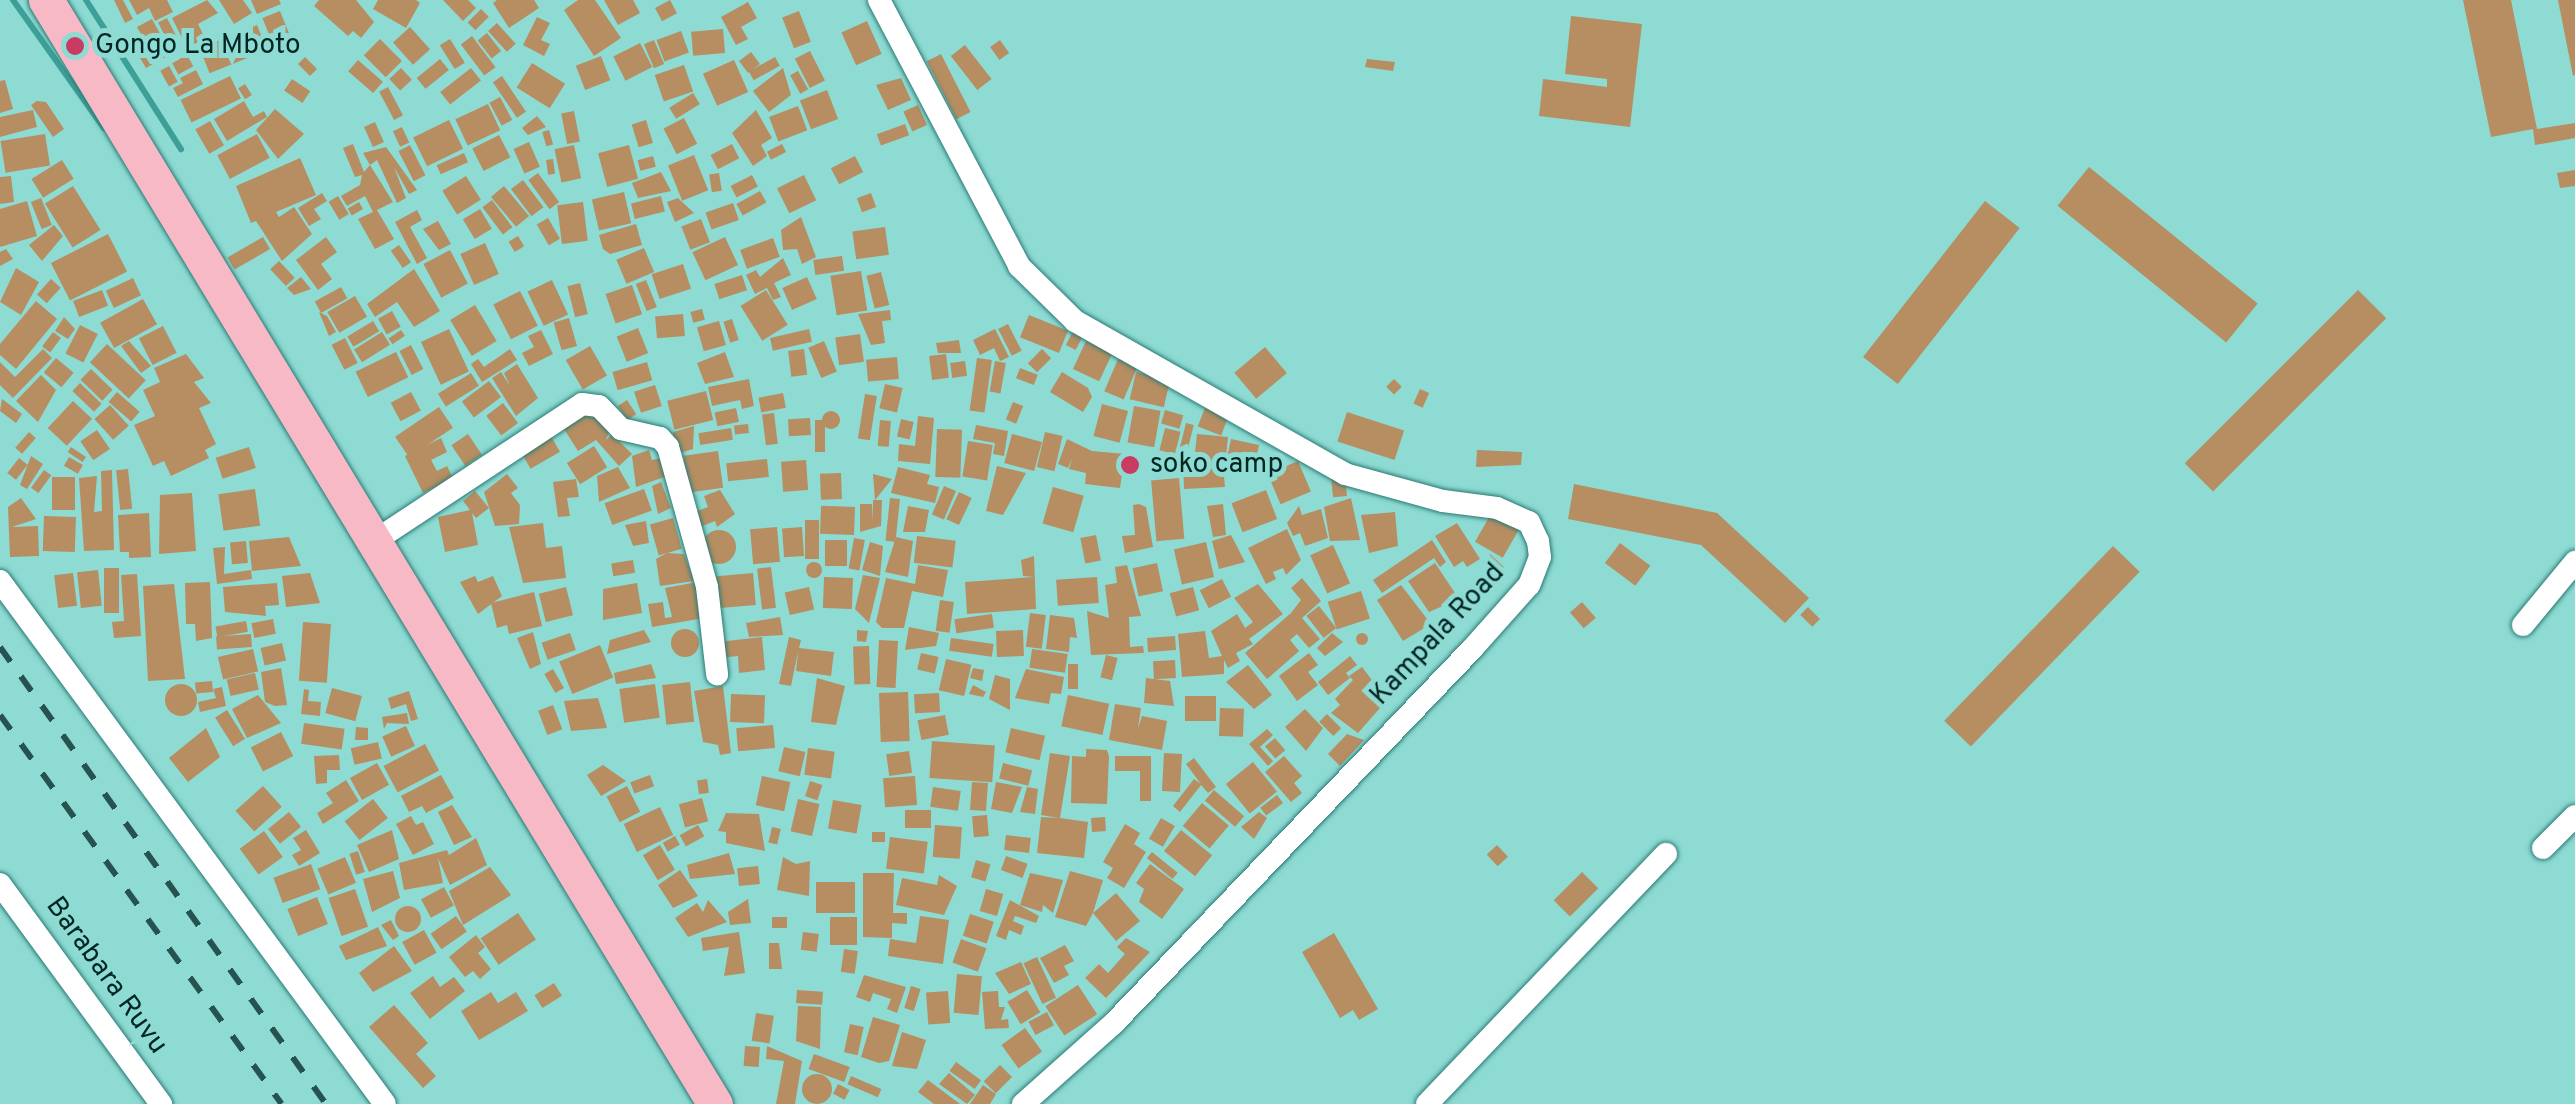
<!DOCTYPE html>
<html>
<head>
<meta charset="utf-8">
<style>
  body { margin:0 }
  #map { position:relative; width:2575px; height:1104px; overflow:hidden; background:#8ddbd3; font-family:Overpass,sans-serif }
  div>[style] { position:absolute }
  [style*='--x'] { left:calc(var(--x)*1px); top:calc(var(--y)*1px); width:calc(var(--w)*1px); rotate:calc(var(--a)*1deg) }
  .stream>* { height:6px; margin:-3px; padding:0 3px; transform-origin:3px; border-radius:3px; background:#3ca099 }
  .building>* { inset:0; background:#b68e62; transform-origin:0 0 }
  .round { border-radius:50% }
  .roads { filter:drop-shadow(0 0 2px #2a7a75) drop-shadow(0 0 2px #2a7a75) }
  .minor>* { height:22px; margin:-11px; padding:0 11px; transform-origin:11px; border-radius:11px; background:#fff }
  .primary>* { height:35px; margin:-17.5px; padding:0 17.5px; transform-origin:17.5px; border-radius:17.5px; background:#f7b9c5 }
  .rail>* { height:6px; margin-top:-3px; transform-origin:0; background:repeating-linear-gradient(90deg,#26534f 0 18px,transparent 0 36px) }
  .dots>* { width:28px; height:28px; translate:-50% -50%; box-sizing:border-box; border:5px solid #8ddbd3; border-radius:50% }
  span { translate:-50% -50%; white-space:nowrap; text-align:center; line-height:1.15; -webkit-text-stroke:10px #8ddbd3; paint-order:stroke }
  .poi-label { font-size:28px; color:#042623 }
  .left { translate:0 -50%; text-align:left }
  .street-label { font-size:28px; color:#042623 }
</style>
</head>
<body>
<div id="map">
  <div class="stream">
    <div style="--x:13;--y:0;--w:157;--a:54.6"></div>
    <div style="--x:86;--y:0;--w:177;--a:57.5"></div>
  </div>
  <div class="building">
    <div style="clip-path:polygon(114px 0,123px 0,133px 19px,125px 23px)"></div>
    <div style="clip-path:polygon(129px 0,167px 0,173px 12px,155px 21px,149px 8px,137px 15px)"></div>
    <div style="clip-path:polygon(207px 0,218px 13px,198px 24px,205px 38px,187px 48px,172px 18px)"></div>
    <div style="clip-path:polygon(219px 0,243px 0,252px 13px,234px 24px)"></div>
    <div style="clip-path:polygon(251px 0,279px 0,281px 4px,257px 14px)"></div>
    <div style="clip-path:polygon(319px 0,356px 0,374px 22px,361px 38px,353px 31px,348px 36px,314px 6px)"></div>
    <div style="clip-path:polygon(378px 0,416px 0,420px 3px,406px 28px,373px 9px)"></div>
    <div style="clip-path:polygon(443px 0,468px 0,476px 8px,463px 21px)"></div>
    <div style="clip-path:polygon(497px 0,534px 0,539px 8px,509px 28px,493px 3px)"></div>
    <div style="clip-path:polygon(578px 0,595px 0,621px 38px,594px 56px,564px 10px)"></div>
    <div style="clip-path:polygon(604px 0,633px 0,640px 13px,618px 25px)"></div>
    <div style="left:670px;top:0;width:15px;height:17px;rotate:62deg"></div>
    <div style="clip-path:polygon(2463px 0,2511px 0,2537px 129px,2575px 123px,2575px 138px,2535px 145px,2533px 129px,2491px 137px)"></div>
    <div style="clip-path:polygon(2558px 0,2575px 0,2575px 75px,2573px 76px)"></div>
    <div style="clip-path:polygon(748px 2px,757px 18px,741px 27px,748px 39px,736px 45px,721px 17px)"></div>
    <div style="left:481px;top:9px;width:11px;height:19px;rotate:45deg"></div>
    <div style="left:280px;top:11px;width:31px;height:19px;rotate:68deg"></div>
    <div style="left:799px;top:11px;width:33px;height:18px;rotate:69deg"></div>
    <div style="clip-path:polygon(1571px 16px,1642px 24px,1630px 127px,1539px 116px,1543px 79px,1607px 87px,1607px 79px,1565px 74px)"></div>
    <div style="clip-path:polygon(537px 17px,550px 23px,541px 40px,550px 44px,544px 56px,523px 45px)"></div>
    <div style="left:167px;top:18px;width:31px;height:10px;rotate:63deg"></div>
    <div style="clip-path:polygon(152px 19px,171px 54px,146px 68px,134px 48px,145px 41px,137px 27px)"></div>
    <div style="left:867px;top:21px;width:36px;height:28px;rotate:66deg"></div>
    <div style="left:497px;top:23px;width:28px;height:12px;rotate:48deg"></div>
    <div style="left:257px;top:25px;width:27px;height:62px;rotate:68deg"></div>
    <div style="left:410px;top:27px;width:30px;height:23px;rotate:48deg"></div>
    <div style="left:723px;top:29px;width:24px;height:32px;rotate:85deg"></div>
    <div style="left:681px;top:31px;width:23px;height:26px;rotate:70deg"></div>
    <div style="left:487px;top:33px;width:23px;height:12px;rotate:52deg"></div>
    <div style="left:472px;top:36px;width:39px;height:14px;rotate:53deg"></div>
    <div style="left:380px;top:39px;width:31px;height:23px;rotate:45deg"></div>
    <div style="left:450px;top:39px;width:28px;height:12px;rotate:58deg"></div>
    <div style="left:654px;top:40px;width:26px;height:11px;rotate:67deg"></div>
    <div style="left:1000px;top:40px;width:16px;height:12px;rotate:55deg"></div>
    <div style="left:640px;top:43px;width:27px;height:30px;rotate:63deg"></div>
    <div style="left:965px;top:45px;width:43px;height:18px;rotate:52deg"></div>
    <div style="left:810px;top:51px;width:33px;height:17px;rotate:63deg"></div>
    <div style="left:751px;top:52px;width:15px;height:15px;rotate:53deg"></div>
    <div style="left:941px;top:54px;width:65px;height:16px;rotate:63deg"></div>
    <div style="left:187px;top:55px;width:13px;height:17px;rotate:61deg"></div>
    <div style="left:601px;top:56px;width:26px;height:27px;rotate:69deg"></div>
    <div style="left:305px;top:57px;width:17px;height:10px;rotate:45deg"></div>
    <div style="left:775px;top:57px;width:10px;height:30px;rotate:61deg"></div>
    <div style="left:440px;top:59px;width:14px;height:30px;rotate:51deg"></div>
    <div style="clip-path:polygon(1367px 59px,1395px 62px,1393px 71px,1365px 67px)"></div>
    <div style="left:358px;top:60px;width:33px;height:15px;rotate:41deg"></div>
    <div style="left:734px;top:60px;width:35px;height:34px;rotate:66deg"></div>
    <div style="left:532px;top:63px;width:39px;height:29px;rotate:32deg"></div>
    <div style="left:684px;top:65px;width:28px;height:31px;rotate:71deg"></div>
    <div style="left:169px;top:66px;width:18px;height:10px;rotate:61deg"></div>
    <div style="left:401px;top:68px;width:16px;height:16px;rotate:47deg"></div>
    <div style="left:471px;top:68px;width:16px;height:39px;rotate:52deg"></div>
    <div style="clip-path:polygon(783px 68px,791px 95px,769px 112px,753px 91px)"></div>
    <div style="clip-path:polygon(196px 70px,203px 84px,178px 97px,173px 88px,183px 83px,180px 78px)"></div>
    <div style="left:798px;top:71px;width:21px;height:9px;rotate:61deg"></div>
    <div style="left:230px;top:76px;width:25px;height:55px;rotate:64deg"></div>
    <div style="left:502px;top:76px;width:43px;height:11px;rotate:56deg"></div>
    <div style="clip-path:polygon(901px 78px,911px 100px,888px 110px,876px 85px)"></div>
    <div style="left:292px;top:79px;width:22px;height:14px;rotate:34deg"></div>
    <div style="clip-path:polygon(5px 80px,13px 109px,0 113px,0 81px)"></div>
    <div style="left:245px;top:84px;width:13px;height:8px;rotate:58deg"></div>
    <div style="left:388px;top:87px;width:32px;height:10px;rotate:62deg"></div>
    <div style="left:827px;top:90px;width:31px;height:29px;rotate:69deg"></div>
    <div style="left:693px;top:93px;width:13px;height:28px;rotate:58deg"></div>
    <div style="left:500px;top:97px;width:26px;height:12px;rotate:62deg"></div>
    <div style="clip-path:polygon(37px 101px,46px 102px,64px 129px,53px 137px,31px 105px)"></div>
    <div style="clip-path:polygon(244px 101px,253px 117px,264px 111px,267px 117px,227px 141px,214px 119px)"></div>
    <div style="left:488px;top:104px;width:29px;height:36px;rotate:65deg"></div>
    <div style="left:918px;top:105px;width:22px;height:16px;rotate:66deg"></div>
    <div style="left:798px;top:106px;width:26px;height:31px;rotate:69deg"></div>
    <div style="clip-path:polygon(275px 109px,304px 134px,278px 159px,256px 130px)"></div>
    <div style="clip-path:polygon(33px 110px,37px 127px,0 137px,0 117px)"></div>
    <div style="clip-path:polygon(756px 110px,772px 138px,761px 145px,767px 156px,753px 166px,732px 133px)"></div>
    <div style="left:574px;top:111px;width:31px;height:13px;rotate:79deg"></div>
    <div style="clip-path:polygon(537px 116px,546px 127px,528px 135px,522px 128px)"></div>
    <div style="left:684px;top:118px;width:29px;height:23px;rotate:63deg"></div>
    <div style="left:449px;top:120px;width:32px;height:40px;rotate:64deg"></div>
    <div style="left:646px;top:120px;width:24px;height:15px;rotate:73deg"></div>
    <div style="left:210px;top:121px;width:28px;height:17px;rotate:60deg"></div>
    <div style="left:375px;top:122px;width:22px;height:12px;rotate:66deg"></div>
    <div style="left:905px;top:124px;width:12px;height:30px;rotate:70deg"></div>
    <div style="left:402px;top:127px;width:17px;height:10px;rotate:65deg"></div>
    <div style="left:549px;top:130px;width:15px;height:7px;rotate:74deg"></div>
    <div style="left:45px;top:134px;width:32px;height:45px;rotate:81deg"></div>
    <div style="left:257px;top:134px;width:27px;height:45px;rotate:62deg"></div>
    <div style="left:499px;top:135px;width:25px;height:30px;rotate:63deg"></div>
    <div style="left:529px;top:142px;width:27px;height:17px;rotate:66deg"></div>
    <div style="clip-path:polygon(353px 144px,364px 172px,370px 165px,363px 153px,386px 147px,417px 190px,409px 194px,394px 167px,406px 198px,397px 203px,377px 160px,370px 165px,393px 202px,377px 210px,394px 239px,375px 249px,358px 219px,373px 212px,365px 196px,347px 206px,341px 196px,360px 185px,362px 175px,355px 177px,343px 148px)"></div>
    <div style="left:732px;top:144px;width:16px;height:24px;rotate:63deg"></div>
    <div style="left:782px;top:144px;width:9px;height:17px;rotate:63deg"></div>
    <div style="left:410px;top:145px;width:34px;height:13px;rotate:63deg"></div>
    <div style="left:574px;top:145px;width:34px;height:20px;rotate:78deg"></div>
    <div style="left:629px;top:145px;width:35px;height:32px;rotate:75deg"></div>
    <div style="left:464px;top:153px;width:10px;height:30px;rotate:66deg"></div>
    <div style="left:694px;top:155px;width:38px;height:28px;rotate:68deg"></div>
    <div style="left:653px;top:156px;width:11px;height:16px;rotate:75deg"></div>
    <div style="left:855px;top:156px;width:18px;height:27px;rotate:63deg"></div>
    <div style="clip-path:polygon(300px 158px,316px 195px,276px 212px,279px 217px,294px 207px,312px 234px,282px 261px,256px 221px,251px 223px,236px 186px)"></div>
    <div style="left:553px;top:159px;width:15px;height:7px;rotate:82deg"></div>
    <div style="left:62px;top:160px;width:22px;height:36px;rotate:58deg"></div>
    <div style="left:2089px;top:167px;width:217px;height:50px;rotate:39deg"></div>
    <div style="clip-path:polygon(2575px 170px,2575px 186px,2560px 188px,2557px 173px)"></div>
    <div style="clip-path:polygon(661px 172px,671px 191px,638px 198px,632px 183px)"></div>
    <div style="left:538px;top:173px;width:36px;height:12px;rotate:54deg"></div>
    <div style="left:719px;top:173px;width:18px;height:10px;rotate:81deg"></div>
    <div style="left:752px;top:175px;width:13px;height:24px;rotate:63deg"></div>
    <div style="left:804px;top:175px;width:28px;height:30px;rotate:64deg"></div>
    <div style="clip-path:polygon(11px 176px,14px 202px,0 204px,0 177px)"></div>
    <div style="left:466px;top:176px;width:28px;height:28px;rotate:58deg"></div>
    <div style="left:523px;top:180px;width:34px;height:15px;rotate:53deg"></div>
    <div style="left:73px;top:186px;width:52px;height:33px;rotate:58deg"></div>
    <div style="left:504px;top:186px;width:39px;height:17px;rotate:50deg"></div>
    <div style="left:760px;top:191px;width:13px;height:27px;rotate:61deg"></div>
    <div style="left:624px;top:192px;width:32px;height:33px;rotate:77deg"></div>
    <div style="clip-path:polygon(322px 193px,327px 201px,314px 209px,321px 219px,309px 226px,298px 208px)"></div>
    <div style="left:871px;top:193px;width:15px;height:15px;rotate:70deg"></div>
    <div style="left:338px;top:196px;width:21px;height:11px;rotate:59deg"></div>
    <div style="left:661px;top:196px;width:16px;height:31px;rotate:76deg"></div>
    <div style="left:41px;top:198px;width:29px;height:11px;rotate:68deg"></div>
    <div style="clip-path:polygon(678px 198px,694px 213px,675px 222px,667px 202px)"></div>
    <div style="left:492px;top:200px;width:34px;height:12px;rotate:53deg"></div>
    <div style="clip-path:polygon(27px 201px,37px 236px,0 247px,0 209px)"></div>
    <div style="left:1985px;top:201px;width:44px;height:198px;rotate:38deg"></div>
    <div style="left:359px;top:202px;width:8px;height:13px;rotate:60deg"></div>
    <div style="left:583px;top:202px;width:39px;height:26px;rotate:83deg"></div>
    <div style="left:733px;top:203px;width:18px;height:29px;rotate:71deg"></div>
    <div style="left:480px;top:209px;width:23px;height:20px;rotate:59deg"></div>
    <div style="clip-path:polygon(417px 210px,422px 220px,410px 227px,427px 258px,417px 264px,395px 222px)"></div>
    <div style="clip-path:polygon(801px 217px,816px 257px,802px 264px,797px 249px,783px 250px,781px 230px)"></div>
    <div style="left:548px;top:218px;width:24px;height:13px;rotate:60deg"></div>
    <div style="left:701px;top:219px;width:25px;height:21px;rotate:69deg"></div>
    <div style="clip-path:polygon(438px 221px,451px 244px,439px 250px,423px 229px)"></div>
    <div style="clip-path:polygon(636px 224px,642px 245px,610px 254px,603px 249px,599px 235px)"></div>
    <div style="clip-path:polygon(54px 225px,63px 236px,42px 261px,29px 245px)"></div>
    <div style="left:885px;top:227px;width:28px;height:33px;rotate:82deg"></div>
    <div style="left:108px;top:234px;width:42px;height:64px;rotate:63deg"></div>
    <div style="left:518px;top:236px;width:12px;height:11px;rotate:59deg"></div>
    <div style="left:263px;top:237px;width:14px;height:41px;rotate:60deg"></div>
    <div style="clip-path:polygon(326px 237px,337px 252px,321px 264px,332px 279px,318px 290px,296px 260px)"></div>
    <div style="left:725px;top:237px;width:31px;height:36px;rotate:65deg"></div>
    <div style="left:773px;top:238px;width:20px;height:35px;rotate:70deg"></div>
    <div style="left:485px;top:243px;width:34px;height:27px;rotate:66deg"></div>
    <div style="left:399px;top:245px;width:21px;height:10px;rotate:55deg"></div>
    <div style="left:644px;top:248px;width:26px;height:30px;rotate:67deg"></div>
    <div style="clip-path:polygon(6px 249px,13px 259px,0 266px,0 252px)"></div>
    <div style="left:450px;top:250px;width:38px;height:30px;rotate:62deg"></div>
    <div style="left:842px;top:256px;width:15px;height:29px;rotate:82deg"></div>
    <div style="clip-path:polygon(783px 258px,791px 275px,774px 283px,781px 297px,773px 300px,767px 288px,755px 294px,746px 275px,756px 270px,760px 277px)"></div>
    <div style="left:279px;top:261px;width:23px;height:12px;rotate:47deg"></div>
    <div style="left:683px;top:264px;width:26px;height:33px;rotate:72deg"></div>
    <div style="clip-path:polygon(16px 268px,39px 282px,21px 315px,0 302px)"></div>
    <div style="clip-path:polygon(414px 269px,440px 311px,414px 327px,397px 302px,375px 317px,367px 304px)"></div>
    <div style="left:861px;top:271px;width:40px;height:31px;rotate:81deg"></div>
    <div style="left:881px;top:272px;width:34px;height:15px;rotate:76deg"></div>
    <div style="left:742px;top:275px;width:16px;height:29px;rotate:72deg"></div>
    <div style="clip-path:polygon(301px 277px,311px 289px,294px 295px,287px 288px)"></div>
    <div style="left:807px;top:277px;width:24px;height:27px;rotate:66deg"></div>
    <div style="left:133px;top:278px;width:19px;height:30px;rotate:65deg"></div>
    <div style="left:51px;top:279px;width:13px;height:21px;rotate:42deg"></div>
    <div style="left:552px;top:280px;width:38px;height:27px;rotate:65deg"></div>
    <div style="left:646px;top:280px;width:29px;height:11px;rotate:68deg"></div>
    <div style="left:580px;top:283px;width:32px;height:13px;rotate:76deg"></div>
    <div style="left:632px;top:285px;width:31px;height:28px;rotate:71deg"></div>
    <div style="left:341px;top:287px;width:13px;height:30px;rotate:61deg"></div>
    <div style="left:102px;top:290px;width:17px;height:31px;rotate:69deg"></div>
    <div style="left:766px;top:290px;width:41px;height:30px;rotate:58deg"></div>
    <div style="left:2358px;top:290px;width:40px;height:245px;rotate:45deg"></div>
    <div style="left:520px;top:291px;width:39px;height:30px;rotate:63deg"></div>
    <div style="left:355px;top:296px;width:24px;height:32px;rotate:60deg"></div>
    <div style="left:143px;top:299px;width:29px;height:49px;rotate:61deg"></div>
    <div style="clip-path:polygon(36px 301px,57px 319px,16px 369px,0 355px,0 344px)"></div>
    <div style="left:475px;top:305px;width:42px;height:29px;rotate:59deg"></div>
    <div style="left:702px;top:309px;width:11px;height:12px;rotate:75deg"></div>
    <div style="clip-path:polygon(890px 310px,891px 320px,882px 321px,885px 343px,871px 345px,858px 314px)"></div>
    <div style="left:392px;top:311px;width:18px;height:16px;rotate:61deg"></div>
    <div style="clip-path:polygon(319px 312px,327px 316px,336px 332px,329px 336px)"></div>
    <div style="left:683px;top:314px;width:22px;height:28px;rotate:85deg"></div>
    <div style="left:1029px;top:315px;width:42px;height:24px;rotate:22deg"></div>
    <div style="clip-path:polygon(64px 317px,75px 329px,68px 339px,55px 331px)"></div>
    <div style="left:569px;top:318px;width:29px;height:16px;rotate:74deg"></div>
    <div style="left:732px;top:319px;width:22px;height:9px;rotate:72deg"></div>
    <div style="left:373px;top:321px;width:12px;height:30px;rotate:59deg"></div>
    <div style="left:719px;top:321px;width:25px;height:23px;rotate:74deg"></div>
    <div style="left:1008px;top:324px;width:30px;height:11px;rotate:63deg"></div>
    <div style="left:80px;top:325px;width:20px;height:32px;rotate:27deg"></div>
    <div style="left:163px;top:326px;width:30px;height:27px;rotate:63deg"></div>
    <div style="left:638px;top:328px;width:27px;height:23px;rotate:68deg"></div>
    <div style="left:449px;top:329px;width:47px;height:31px;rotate:65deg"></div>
    <div style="left:809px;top:329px;width:13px;height:40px;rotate:77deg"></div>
    <div style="clip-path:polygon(995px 329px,1009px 357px,1000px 361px,994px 348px,980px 355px,973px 340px)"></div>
    <div style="left:1074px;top:329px;width:11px;height:18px;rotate:27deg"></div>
    <div style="left:401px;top:330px;width:7px;height:15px;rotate:56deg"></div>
    <div style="clip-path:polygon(541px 330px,553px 354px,529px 366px,522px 353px,534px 347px,528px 336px)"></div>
    <div style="left:53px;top:332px;width:10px;height:18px;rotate:37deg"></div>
    <div style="left:382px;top:332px;width:15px;height:33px;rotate:58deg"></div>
    <div style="left:860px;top:334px;width:28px;height:25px;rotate:82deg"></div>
    <div style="left:345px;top:338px;width:28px;height:15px;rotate:63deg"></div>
    <div style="clip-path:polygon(959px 340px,961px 353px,938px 353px,936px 343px)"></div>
    <div style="clip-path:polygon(129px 341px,151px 366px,141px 373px,121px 346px)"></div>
    <div style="left:824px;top:341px;width:33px;height:17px;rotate:67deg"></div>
    <div style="left:1086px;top:341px;width:29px;height:31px;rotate:25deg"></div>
    <div style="left:107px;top:344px;width:53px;height:25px;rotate:43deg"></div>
    <div style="left:411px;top:345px;width:27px;height:13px;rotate:63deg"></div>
    <div style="left:590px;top:346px;width:34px;height:28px;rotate:60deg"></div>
    <div style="left:1265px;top:347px;width:34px;height:40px;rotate:50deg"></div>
    <div style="clip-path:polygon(43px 349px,52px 358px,13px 398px,0 385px,0 362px,15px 377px)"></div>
    <div style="clip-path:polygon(510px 349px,517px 360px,482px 382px,471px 364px,478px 359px,484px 367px)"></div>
    <div style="left:804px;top:349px;width:26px;height:16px;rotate:83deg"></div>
    <div style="left:1042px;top:349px;width:13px;height:20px;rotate:45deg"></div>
    <div style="left:396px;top:352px;width:28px;height:45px;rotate:64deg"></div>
    <div style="clip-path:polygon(725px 352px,734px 377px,705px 384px,697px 363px)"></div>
    <div style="clip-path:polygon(186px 354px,204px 378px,194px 382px,211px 403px,199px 408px,216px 444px,205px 450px,209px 458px,171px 476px,164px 461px,153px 466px,134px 425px,155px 416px,143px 390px,160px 382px,154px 368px)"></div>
    <div style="left:946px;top:354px;width:24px;height:17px;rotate:83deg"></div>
    <div style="left:897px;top:357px;width:22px;height:31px;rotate:85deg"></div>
    <div style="left:56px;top:358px;width:23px;height:19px;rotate:40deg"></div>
    <div style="left:977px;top:358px;width:15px;height:53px;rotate:8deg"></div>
    <div style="left:1118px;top:359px;width:21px;height:35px;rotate:23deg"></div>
    <div style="left:965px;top:361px;width:15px;height:15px;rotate:82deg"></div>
    <div style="left:995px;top:361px;width:11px;height:31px;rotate:10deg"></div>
    <div style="left:647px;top:362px;width:19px;height:36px;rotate:74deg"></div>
    <div style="clip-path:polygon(517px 364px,538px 398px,516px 416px,492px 378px,501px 372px,510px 386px,504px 373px)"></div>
    <div style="left:1020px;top:368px;width:19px;height:11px;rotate:21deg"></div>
    <div style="left:91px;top:369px;width:30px;height:15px;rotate:44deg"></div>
    <div style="clip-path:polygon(1062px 372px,1088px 388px,1092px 397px,1083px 412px,1050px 392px)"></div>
    <div style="left:1136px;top:372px;width:35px;height:28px;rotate:13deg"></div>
    <div style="left:471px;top:373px;width:15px;height:39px;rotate:58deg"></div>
    <div style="clip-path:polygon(41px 375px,56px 390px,38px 422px,16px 401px)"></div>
    <div style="clip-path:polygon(749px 379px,754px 406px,742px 409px,740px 400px,712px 406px,708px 387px)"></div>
    <div style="left:1394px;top:379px;width:11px;height:11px;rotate:45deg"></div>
    <div style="left:489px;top:381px;width:20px;height:34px;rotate:53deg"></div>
    <div style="left:80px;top:383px;width:30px;height:11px;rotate:44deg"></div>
    <div style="left:885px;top:384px;width:18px;height:25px;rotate:13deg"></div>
    <div style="left:655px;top:385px;width:22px;height:22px;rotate:72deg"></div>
    <div style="left:1420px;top:389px;width:10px;height:16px;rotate:24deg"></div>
    <div style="left:706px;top:391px;width:30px;height:40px;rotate:76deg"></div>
    <div style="left:117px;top:392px;width:30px;height:13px;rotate:41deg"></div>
    <div style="left:411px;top:392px;width:21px;height:23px;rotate:62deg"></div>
    <div style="left:783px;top:393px;width:15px;height:25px;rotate:79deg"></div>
    <div style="left:865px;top:394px;width:12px;height:45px;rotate:9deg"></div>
    <div style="clip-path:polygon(2px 399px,22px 414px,16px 423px,0 411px)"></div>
    <div style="left:627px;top:400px;width:17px;height:11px;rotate:57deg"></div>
    <div style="left:73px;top:401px;width:26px;height:37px;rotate:43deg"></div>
    <div style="left:1013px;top:402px;width:11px;height:19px;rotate:22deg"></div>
    <div style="left:503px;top:403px;width:25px;height:21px;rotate:53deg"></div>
    <div style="left:1102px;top:404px;width:27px;height:33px;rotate:15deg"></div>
    <div style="left:110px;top:405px;width:28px;height:21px;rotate:48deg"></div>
    <div style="left:1206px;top:405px;width:25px;height:23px;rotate:21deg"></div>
    <div style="left:1134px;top:406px;width:27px;height:37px;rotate:10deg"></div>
    <div style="left:439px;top:407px;width:25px;height:53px;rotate:56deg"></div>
    <div style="clip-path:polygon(594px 407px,609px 432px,606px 440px,612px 434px,632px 454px,619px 466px,596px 440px,578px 451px,562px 426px)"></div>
    <div style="left:736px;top:408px;width:14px;height:22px;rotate:78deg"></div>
    <div style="left:1165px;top:410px;width:19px;height:14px;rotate:16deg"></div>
    <div class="round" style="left:822px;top:411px;width:18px;height:18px"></div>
    <div style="left:1347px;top:412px;width:60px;height:31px;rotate:18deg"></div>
    <div style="left:774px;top:413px;width:31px;height:12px;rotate:83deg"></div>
    <div style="clip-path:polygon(918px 416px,934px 418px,930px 464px,898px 461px,899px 444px,915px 446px)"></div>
    <div style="left:810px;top:418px;width:17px;height:22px;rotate:87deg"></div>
    <div style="left:901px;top:419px;width:13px;height:18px;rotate:13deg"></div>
    <div style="left:815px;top:420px;width:10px;height:32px"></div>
    <div style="left:880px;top:420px;width:11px;height:26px;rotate:5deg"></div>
    <div style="left:1186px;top:423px;width:8px;height:29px;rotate:14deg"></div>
    <div style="left:748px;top:424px;width:9px;height:14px;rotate:84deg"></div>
    <div style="clip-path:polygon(976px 425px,1008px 431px,1004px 456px,993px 454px,995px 443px,973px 439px)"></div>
    <div style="clip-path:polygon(694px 426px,693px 449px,674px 455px,673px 432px)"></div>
    <div style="left:731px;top:428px;width:12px;height:33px;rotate:81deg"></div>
    <div style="left:1165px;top:428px;width:16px;height:23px;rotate:14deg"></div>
    <div style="left:937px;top:429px;width:25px;height:48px;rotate:2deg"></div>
    <div style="left:97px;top:430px;width:23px;height:20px;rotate:56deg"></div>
    <div style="left:548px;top:431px;width:24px;height:34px;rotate:60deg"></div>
    <div style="left:29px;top:432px;width:9px;height:21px;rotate:41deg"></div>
    <div style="left:1045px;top:432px;width:18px;height:36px;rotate:13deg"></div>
    <div style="left:468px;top:434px;width:25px;height:20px;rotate:56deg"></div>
    <div style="left:1012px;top:434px;width:31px;height:30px;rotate:15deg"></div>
    <div style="clip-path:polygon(1197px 434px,1228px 437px,1225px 465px,1212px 465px,1223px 466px,1225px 487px,1184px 489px,1183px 460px,1194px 462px)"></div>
    <div style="clip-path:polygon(441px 438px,447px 452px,431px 460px,437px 471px,447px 466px,453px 478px,423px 493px,405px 456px)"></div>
    <div style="clip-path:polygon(1067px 439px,1092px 451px,1125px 454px,1120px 488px,1085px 484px,1086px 473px,1069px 469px,1072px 458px,1068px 468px,1058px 464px)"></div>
    <div style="clip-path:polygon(1231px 439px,1259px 445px,1254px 469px,1227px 458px)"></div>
    <div style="left:968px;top:441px;width:25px;height:36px;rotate:9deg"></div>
    <div style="left:594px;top:446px;width:25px;height:32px;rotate:58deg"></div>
    <div style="left:71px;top:447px;width:18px;height:6px;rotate:34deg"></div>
    <div style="left:249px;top:447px;width:22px;height:35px;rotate:72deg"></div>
    <div style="clip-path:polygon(649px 450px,652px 460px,661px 458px,667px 476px,636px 487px,632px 456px)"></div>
    <div style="clip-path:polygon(1477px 450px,1522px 452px,1521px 465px,1476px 467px)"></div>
    <div style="left:718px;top:451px;width:37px;height:35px;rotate:82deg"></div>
    <div style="clip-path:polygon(31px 456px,43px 464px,27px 489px,20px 485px)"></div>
    <div style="left:69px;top:457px;width:16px;height:10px;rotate:30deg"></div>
    <div style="left:19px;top:458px;width:11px;height:19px;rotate:38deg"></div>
    <div style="left:767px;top:459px;width:18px;height:41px;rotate:84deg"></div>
    <div style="left:806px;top:460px;width:30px;height:25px;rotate:86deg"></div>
    <div style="left:1298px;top:461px;width:33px;height:33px;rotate:67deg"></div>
    <div style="clip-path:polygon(997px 466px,1026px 473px,1003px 515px,986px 511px)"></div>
    <div style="clip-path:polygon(618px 467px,630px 488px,599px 502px,597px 476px)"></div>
    <div style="clip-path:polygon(898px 467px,930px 475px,927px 484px,939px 487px,935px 503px,891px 493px)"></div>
    <div style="left:128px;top:469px;width:40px;height:12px;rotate:84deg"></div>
    <div style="left:44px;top:470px;width:9px;height:22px;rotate:36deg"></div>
    <div style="clip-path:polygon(112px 470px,114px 550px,84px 551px,79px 478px,97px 476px,94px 512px,102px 511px,101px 471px)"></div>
    <div style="left:841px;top:473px;width:26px;height:21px;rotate:88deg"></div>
    <div style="clip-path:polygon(507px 474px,518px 488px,511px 493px,520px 505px,519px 524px,495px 526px,484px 492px)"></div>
    <div style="clip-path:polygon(873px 474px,892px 479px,875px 500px)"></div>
    <div style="left:52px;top:477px;width:23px;height:33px"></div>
    <div style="left:1345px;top:477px;width:19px;height:14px;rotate:84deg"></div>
    <div style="left:1179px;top:478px;width:61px;height:28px;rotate:85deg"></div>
    <div style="clip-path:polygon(576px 479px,579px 497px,567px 498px,570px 516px,558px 517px,553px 482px)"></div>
    <div style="clip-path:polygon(661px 482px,671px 508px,658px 514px,652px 486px)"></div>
    <div style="clip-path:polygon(1574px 484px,1717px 513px,1809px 598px,1785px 623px,1701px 545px,1568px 519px)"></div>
    <div style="left:944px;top:486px;width:13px;height:31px;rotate:23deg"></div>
    <div style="left:1053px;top:487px;width:32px;height:38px;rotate:16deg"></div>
    <div style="left:255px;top:489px;width:37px;height:37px;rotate:82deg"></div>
    <div style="left:644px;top:489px;width:23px;height:42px;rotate:70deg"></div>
    <div style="clip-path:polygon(720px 490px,735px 514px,717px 527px,715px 521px,700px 527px,695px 512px,708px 507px,704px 496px)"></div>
    <div style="left:1266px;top:490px;width:31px;height:37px;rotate:69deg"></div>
    <div style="clip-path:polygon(475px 491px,489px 508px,476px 518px,472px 513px,478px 545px,445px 552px,438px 517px,470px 510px,463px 501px)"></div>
    <div style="left:959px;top:492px;width:14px;height:30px;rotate:25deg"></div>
    <div style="clip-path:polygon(192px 493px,196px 551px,159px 554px,160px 495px)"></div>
    <div style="clip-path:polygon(21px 498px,36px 519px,12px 527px,38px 526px,39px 556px,10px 557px,8px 507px)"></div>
    <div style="left:890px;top:498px;width:10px;height:43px;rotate:6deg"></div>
    <div style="clip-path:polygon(1351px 498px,1360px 540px,1330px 541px,1324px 507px)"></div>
    <div style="clip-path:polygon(873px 500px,882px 500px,881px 526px,860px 532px,860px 504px,872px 504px,873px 522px)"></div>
    <div style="clip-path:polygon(1139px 504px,1146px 507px,1153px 547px,1125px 553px,1122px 536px,1135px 535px,1133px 505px)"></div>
    <div style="clip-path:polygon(1223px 504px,1226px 535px,1213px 537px,1207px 506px)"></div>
    <div style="clip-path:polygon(908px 506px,929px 510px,925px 532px,903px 532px)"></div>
    <div style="clip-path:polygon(1299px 506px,1302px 515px,1321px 509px,1328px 538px,1305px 546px,1300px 533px,1293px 536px,1287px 523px)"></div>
    <div style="left:855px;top:507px;width:28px;height:34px;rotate:92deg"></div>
    <div style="clip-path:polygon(1395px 512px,1398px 546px,1369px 553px,1361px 515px)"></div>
    <div style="clip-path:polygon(149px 513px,151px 557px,129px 558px,129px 552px,120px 552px,118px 515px)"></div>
    <div style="left:1491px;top:514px;width:32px;height:32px;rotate:30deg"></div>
    <div style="left:44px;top:516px;width:32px;height:35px;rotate:2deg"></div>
    <div style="left:673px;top:518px;width:32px;height:24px;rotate:74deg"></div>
    <div style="left:805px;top:520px;width:14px;height:39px"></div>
    <div style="clip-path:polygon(646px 521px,649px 543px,633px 546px,625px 525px)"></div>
    <div style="clip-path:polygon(543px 523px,546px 548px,562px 546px,566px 578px,523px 583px,509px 527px)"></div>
    <div style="clip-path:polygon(1457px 523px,1480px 559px,1467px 567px,1463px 561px,1454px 567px,1435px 536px)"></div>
    <div style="left:777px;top:527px;width:35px;height:27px;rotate:85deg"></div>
    <div style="left:802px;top:527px;width:29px;height:20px;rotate:86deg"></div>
    <div style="clip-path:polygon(1287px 529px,1301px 560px,1286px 575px,1283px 568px,1273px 572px,1276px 579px,1266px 584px,1248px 548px)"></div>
    <div class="round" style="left:702px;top:530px;width:34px;height:34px"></div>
    <div style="left:1096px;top:535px;width:26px;height:16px;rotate:79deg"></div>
    <div style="clip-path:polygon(1231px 535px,1245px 562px,1219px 569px,1212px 541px)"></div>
    <div style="left:917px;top:536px;width:39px;height:27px;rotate:7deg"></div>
    <div style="clip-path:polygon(289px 537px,301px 566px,252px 571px,249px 541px)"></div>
    <div style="clip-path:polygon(896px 537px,913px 541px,908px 577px,885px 572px)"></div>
    <div style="left:854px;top:538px;width:11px;height:31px;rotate:10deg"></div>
    <div style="left:825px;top:540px;width:22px;height:26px"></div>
    <div style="clip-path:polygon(1432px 540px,1446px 562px,1440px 567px,1434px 558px,1382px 593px,1373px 580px)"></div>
    <div style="left:246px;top:541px;width:22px;height:16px;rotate:85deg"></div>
    <div style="clip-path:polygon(870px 542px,883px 546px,880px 576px,862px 570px)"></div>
    <div style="left:1206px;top:542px;width:36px;height:33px;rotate:77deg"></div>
    <div style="left:1620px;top:543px;width:38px;height:25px;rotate:37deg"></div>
    <div style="left:1333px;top:545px;width:42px;height:25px;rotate:66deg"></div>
    <div style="left:2113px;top:546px;width:37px;height:243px;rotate:44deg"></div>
    <div style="clip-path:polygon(225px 547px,224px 574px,251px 570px,252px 579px,217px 584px,213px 548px)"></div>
    <div style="clip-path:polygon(667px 553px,684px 554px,694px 581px,660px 586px,656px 559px)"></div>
    <div style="left:1490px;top:554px;width:19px;height:11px;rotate:43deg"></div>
    <div style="clip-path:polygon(1034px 556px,1036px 609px,967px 614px,965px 582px,1034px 577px,1023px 576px,1021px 560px)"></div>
    <div style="left:633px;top:560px;width:13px;height:22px;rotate:81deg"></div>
    <div class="round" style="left:806px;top:562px;width:16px;height:16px"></div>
    <div style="left:1157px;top:563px;width:29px;height:25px;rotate:78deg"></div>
    <div style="clip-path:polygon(1435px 563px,1459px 599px,1429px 612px,1408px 581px)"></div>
    <div style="clip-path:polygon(918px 565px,948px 570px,943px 597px,912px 591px,904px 628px,882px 628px,876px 622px,886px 578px,915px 584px)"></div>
    <div style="clip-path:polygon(1127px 565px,1141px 616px,1129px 617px,1130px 647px,1143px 646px,1144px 653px,1091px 655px,1087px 611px,1109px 618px,1105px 585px,1117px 583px,1115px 567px)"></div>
    <div style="left:771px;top:567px;width:41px;height:14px;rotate:83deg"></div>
    <div style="left:104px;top:568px;width:15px;height:45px"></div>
    <div style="left:98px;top:570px;width:36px;height:21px;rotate:84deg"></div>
    <div style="left:73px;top:573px;width:33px;height:19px;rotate:83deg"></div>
    <div style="clip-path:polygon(310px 573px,320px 603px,286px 607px,282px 576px)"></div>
    <div style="left:753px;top:573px;width:32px;height:39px;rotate:85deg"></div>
    <div style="clip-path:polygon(137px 574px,141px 636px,114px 638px,112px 622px,124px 621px,121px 575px)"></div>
    <div style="clip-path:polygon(863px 575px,880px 578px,869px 623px,855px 609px)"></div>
    <div style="clip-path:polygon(475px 576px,478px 582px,493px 576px,502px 596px,478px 614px,460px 582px)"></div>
    <div style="left:824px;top:577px;width:29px;height:31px;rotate:2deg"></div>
    <div style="left:1097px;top:577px;width:26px;height:41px;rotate:86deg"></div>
    <div style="clip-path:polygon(1302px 578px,1321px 601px,1302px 618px,1320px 639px,1309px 648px,1297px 634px,1290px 640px,1299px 651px,1267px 679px,1245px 653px,1291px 613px,1301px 600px,1291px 588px)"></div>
    <div style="left:1222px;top:579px;width:20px;height:25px;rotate:63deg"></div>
    <div style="clip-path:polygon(703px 581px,704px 618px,652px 627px,648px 604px,663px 602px,665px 618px,672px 617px,665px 588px)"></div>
    <div style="clip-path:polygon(210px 582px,212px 638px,196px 641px,195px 624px,186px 624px,185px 583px)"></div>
    <div style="clip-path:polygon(277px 583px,279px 605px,265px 606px,266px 616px,225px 612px,223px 587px)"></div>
    <div style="clip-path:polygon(637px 583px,642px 613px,603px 620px,603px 589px)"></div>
    <div style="clip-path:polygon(174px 584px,185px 679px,148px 681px,143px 586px)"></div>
    <div style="clip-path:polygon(1258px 584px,1283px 614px,1249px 639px,1253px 644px,1236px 653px,1240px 661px,1228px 668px,1224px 660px,1224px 674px,1182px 677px,1178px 634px,1205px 631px,1209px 658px,1222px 656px,1211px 631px,1237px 614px,1245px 628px,1253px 622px,1234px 598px)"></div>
    <div style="clip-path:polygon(1401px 585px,1431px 624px,1403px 641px,1377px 600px)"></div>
    <div style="left:566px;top:587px;width:29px;height:28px;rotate:76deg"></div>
    <div style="left:809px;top:587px;width:23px;height:25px;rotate:77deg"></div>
    <div style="left:1193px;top:587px;width:24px;height:24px;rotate:75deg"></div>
    <div style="left:1361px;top:591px;width:29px;height:35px;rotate:72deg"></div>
    <div style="clip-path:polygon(534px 592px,542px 626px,509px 634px,507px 625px,497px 628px,491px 603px)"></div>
    <div style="left:940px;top:600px;width:14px;height:31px;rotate:8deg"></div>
    <div style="left:1582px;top:602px;width:21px;height:16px;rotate:49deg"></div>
    <div style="left:1319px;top:606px;width:28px;height:16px;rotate:52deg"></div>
    <div style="left:1808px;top:607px;width:17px;height:11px;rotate:45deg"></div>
    <div style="left:1030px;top:613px;width:16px;height:34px;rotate:7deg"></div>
    <div style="left:992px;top:614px;width:14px;height:38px;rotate:82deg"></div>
    <div style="clip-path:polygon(1050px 615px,1074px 618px,1077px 638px,1070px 637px,1069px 652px,1046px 649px)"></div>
    <div style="clip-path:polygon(780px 617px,783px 635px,749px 637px,746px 623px)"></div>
    <div style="left:273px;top:619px;width:15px;height:22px;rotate:79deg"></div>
    <div style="left:246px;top:621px;width:11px;height:31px;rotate:80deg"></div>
    <div style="left:303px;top:622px;width:28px;height:59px;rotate:4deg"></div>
    <div style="clip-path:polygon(909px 627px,939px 633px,936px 646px,905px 650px)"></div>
    <div class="round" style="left:671px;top:629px;width:28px;height:28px"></div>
    <div style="clip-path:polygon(644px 630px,651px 642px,607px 654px,610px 640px)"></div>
    <div style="clip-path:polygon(857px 630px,868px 631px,866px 642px,857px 641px)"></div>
    <div style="left:1023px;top:630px;width:26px;height:27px;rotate:88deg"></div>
    <div style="clip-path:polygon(533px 632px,541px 664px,530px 669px,517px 638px)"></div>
    <div class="round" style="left:1356px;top:633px;width:12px;height:12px"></div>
    <div style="left:570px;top:633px;width:18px;height:30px;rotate:71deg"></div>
    <div style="clip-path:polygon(1332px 633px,1343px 642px,1325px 656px,1317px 648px)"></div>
    <div style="left:251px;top:634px;width:13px;height:35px;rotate:86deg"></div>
    <div style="left:1175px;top:636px;width:14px;height:28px;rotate:86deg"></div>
    <div style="clip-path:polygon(762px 637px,765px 670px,739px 673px,738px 656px,720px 658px,718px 642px)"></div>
    <div style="clip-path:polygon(789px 637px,801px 640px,799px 648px,834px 652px,831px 676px,796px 671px,798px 652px,791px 686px,779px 684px)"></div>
    <div style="left:951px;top:638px;width:43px;height:13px;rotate:8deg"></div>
    <div style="left:879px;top:640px;width:19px;height:47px;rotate:3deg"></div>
    <div style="left:282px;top:643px;width:18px;height:22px;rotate:77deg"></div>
    <div style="left:600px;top:645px;width:35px;height:44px;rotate:68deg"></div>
    <div style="left:869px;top:646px;width:38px;height:16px;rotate:88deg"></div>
    <div style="left:253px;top:649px;width:23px;height:36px;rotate:77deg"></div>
    <div style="left:1032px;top:649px;width:36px;height:19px;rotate:8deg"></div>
    <div style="left:921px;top:653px;width:18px;height:17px;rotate:13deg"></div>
    <div style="clip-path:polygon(1309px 653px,1318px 665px,1308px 672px,1318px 685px,1297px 701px,1279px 676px)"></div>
    <div style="left:1106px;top:655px;width:12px;height:23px;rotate:14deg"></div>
    <div style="clip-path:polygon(1350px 656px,1357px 665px,1346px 673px,1350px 678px,1328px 695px,1318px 682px)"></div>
    <div style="left:946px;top:659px;width:26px;height:32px;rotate:13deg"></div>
    <div style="left:1175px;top:660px;width:18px;height:22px;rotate:87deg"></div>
    <div style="clip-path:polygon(651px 664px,656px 678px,616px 684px,614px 673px)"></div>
    <div style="left:1068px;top:664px;width:10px;height:25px"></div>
    <div style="clip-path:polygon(1248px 665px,1272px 695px,1254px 709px,1226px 682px)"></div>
    <div style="clip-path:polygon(1362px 667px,1387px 700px,1358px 733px,1331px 713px,1340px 705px,1335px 699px,1353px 680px,1349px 676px)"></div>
    <div style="clip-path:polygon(281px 668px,287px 705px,275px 706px,265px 702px,261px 672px)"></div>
    <div style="clip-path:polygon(973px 668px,984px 670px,982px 681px,970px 678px)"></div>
    <div style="left:553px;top:669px;width:22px;height:10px;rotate:60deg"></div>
    <div style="clip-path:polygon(1026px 669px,1064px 677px,1061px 694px,1051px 693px,1049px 704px,1015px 698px)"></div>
    <div style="left:255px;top:673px;width:17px;height:29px;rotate:77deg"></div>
    <div style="clip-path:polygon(995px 675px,1010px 679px,1010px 710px,989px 699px)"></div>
    <div style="clip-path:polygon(817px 678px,845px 686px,836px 725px,811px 722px)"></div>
    <div style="clip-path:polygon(1146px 678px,1170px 681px,1174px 706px,1144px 703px)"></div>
    <div style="left:212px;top:681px;width:11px;height:17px;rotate:85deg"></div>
    <div style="left:690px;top:682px;width:40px;height:28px;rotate:84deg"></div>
    <div class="round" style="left:165px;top:684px;width:32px;height:32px"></div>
    <div style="left:655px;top:684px;width:34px;height:36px;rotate:82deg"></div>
    <div style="clip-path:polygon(973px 685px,986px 692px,983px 697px,969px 694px)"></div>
    <div style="clip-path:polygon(723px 686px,731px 753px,720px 755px,718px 745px,703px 742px,694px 691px)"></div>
    <div style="clip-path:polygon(222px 687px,226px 706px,200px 712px,198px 702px,216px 698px,213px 689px)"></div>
    <div style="left:332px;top:688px;width:31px;height:26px;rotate:15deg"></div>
    <div style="clip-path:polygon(304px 689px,309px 690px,308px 701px,321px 702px,320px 716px,301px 714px)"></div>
    <div style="clip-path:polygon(409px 691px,418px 719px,411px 721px,406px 704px,391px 709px,388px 698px)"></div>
    <div style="left:908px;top:692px;width:49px;height:29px;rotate:88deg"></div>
    <div style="left:939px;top:693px;width:19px;height:25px;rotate:87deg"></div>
    <div style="left:731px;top:694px;width:34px;height:28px;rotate:2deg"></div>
    <div style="clip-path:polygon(258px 695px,281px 723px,247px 738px,232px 709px)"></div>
    <div style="left:1068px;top:695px;width:42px;height:32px;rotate:12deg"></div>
    <div style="left:1185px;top:696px;width:31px;height:25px"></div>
    <div style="clip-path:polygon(598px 698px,607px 728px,571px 731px,564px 701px)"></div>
    <div style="clip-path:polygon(1115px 704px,1141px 708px,1138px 728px,1142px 716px,1167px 721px,1162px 750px,1109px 740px)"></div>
    <div style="left:553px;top:705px;width:26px;height:16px;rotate:69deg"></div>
    <div style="left:1220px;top:708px;width:24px;height:28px;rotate:2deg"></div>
    <div style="clip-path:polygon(1305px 709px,1323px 728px,1306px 751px,1285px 727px)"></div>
    <div style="left:227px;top:710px;width:34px;height:14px;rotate:58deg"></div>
    <div style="clip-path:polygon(407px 713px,409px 724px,387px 723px,384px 729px,382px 717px)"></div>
    <div style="left:1327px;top:714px;width:20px;height:11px;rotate:45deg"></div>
    <div style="left:945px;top:715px;width:20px;height:28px;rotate:79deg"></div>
    <div style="left:304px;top:723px;width:41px;height:21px;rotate:8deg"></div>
    <div style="left:773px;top:725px;width:23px;height:37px;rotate:85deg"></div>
    <div style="left:406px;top:726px;width:22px;height:26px;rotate:66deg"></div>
    <div style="clip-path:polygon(356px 727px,368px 728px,368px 740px,355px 740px)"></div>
    <div style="clip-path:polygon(206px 728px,220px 757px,188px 782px,169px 758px)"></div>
    <div style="left:1011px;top:728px;width:35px;height:25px;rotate:13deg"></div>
    <div style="clip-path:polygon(1267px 729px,1273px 735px,1260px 747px,1273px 761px,1268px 766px,1249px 744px)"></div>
    <div style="left:281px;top:732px;width:27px;height:34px;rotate:63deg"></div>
    <div style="clip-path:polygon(1347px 734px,1364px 740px,1340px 766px,1328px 754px)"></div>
    <div style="left:1275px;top:738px;width:16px;height:13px;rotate:50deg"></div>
    <div style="left:932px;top:741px;width:63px;height:37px;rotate:4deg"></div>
    <div style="left:378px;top:742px;width:17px;height:28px;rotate:77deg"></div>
    <div style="left:425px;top:744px;width:30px;height:47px;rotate:62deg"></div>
    <div style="left:784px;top:747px;width:22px;height:25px;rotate:13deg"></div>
    <div style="left:808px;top:748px;width:27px;height:27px;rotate:8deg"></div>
    <div style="clip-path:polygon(1086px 749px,1107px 750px,1109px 756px,1107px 804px,1071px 803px,1072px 756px,1086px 757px)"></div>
    <div style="left:909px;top:751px;width:22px;height:23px;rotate:82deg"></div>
    <div style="clip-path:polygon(1050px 753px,1070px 756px,1060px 818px,1088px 822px,1084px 858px,1037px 853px,1041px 817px,1059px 818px,1041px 815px)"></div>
    <div style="left:1164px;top:753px;width:18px;height:38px;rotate:3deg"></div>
    <div style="clip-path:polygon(339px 755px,340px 770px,327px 770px,327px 783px,316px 784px,314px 756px)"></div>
    <div style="clip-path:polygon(1115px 756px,1151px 756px,1151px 801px,1140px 801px,1140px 771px,1115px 771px)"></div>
    <div style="clip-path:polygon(1284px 756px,1302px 776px,1294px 783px,1302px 793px,1291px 802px,1265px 772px)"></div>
    <div style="clip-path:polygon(1194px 758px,1216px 787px,1208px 793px,1201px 785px,1180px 812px,1173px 806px,1194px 779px,1201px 784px,1186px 764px)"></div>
    <div style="left:1253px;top:762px;width:38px;height:35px;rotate:51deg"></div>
    <div style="left:377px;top:763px;width:25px;height:31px;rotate:61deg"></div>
    <div style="left:1003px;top:763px;width:30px;height:16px;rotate:14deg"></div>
    <div style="clip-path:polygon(603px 765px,626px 781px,601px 796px,587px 775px)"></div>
    <div style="clip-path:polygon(441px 775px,454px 798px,426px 813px,422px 806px,409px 812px,401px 796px)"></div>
    <div style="left:650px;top:775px;width:12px;height:21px;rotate:70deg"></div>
    <div style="left:762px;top:776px;width:29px;height:30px;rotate:12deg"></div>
    <div style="left:915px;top:776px;width:29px;height:32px;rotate:86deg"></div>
    <div style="left:707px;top:779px;width:14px;height:10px;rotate:82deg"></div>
    <div style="clip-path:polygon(346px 780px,359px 801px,323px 824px,317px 813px,333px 803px,326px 793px)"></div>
    <div style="left:810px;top:781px;width:13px;height:16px;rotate:18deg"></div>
    <div style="left:972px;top:782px;width:16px;height:28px;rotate:4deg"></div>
    <div style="clip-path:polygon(996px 782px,1022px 787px,1012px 813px,991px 809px)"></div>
    <div style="left:263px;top:786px;width:28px;height:37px;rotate:48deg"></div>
    <div style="left:627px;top:786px;width:29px;height:23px;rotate:63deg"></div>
    <div style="left:933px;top:787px;width:28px;height:20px;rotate:8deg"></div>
    <div style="clip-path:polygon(1027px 787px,1038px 789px,1035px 814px,1020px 812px)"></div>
    <div style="left:1214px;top:790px;width:40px;height:14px;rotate:41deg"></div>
    <div style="left:1277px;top:795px;width:10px;height:21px;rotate:53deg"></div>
    <div style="left:702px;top:798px;width:24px;height:24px;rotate:75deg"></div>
    <div style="left:373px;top:799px;width:24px;height:36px;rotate:52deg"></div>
    <div style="left:798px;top:799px;width:22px;height:33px;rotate:13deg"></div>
    <div style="left:833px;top:800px;width:29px;height:29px;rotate:10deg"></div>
    <div style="left:1202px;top:803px;width:35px;height:30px;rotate:40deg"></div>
    <div style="clip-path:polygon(452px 805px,472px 837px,454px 845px,438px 812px)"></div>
    <div style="left:660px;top:807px;width:31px;height:40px;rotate:65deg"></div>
    <div style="left:905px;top:810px;width:26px;height:18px"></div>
    <div style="left:289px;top:812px;width:19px;height:27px;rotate:51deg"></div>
    <div style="clip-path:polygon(1259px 812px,1267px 818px,1254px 839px,1241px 827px)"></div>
    <div style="clip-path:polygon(726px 813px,759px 814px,765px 851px,726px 843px,726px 832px,718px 831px)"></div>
    <div style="left:987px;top:815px;width:21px;height:15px;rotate:85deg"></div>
    <div style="clip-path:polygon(411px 816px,416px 825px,423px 822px,434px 844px,413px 855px,396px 824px)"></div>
    <div style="left:1105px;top:817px;width:14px;height:14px;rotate:86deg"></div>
    <div style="left:1161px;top:818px;width:16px;height:24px;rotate:30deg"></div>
    <div style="clip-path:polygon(1125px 824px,1140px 833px,1134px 844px,1146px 852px,1124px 888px,1107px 878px,1113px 868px,1103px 862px)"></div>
    <div style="left:698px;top:825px;width:13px;height:21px;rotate:61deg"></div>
    <div style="left:935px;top:825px;width:27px;height:32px;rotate:4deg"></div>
    <div style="left:772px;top:827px;width:9px;height:16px;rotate:13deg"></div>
    <div style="clip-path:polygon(306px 830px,320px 853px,299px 866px,292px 855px,301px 850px,293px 838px)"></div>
    <div style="clip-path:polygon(392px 830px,399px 859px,369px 872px,357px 845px)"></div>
    <div style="left:1181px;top:830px;width:40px;height:27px;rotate:39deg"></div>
    <div style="left:264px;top:831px;width:32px;height:30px;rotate:54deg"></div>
    <div style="left:872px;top:832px;width:13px;height:10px"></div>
    <div style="left:1006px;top:835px;width:25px;height:15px;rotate:7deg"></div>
    <div style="left:675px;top:836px;width:10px;height:14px;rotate:61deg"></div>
    <div style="left:890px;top:837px;width:38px;height:32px;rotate:7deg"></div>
    <div style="clip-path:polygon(476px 838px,487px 865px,450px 885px,438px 858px,443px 883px,404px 890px,399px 863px,447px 850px,449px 855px)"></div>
    <div style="left:660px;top:845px;width:29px;height:20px;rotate:59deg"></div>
    <div style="left:1497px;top:845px;width:16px;height:14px;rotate:47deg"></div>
    <div style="left:358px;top:851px;width:22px;height:9px;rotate:72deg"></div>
    <div style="left:1152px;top:852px;width:33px;height:8px;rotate:39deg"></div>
    <div style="clip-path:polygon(729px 853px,735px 874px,690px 879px,687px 865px)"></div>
    <div style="left:1006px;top:856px;width:23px;height:15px;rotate:20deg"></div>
    <div style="left:345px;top:857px;width:28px;height:30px;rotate:67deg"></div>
    <div style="clip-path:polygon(783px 857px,796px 864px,810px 861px,809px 896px,777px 890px)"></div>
    <div style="left:976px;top:860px;width:15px;height:18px;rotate:16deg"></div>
    <div style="left:311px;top:864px;width:27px;height:40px;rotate:70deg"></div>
    <div style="clip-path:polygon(1150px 864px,1184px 889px,1162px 919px,1139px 902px,1144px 889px,1136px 883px)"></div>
    <div style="left:758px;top:866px;width:18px;height:21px;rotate:84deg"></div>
    <div style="clip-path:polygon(490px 867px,511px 895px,463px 925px,449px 891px)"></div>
    <div style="clip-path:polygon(680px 870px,698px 896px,673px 908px,658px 885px)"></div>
    <div style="clip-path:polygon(393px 871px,400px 898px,372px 912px,363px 879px)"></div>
    <div style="clip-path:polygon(1070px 871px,1103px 880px,1093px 913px,1116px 893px,1140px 921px,1116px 941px,1093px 913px,1086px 926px,1055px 917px)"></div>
    <div style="left:1582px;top:872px;width:23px;height:40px;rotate:45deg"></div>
    <div style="clip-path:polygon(863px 873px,894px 873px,893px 913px,907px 913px,907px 924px,892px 923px,892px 938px,863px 937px)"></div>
    <div style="clip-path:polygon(1030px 873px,1063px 880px,1053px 913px,1043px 905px,1042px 912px,1020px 905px)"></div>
    <div style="clip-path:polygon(939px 875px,957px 886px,944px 915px,896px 905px,902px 878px,937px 885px)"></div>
    <div style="left:816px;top:882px;width:39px;height:31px"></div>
    <div style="left:444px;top:887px;width:21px;height:26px;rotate:62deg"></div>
    <div style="left:355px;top:889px;width:40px;height:28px;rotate:71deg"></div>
    <div style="left:986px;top:889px;width:18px;height:23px;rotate:16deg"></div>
    <div style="left:317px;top:897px;width:29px;height:32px;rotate:68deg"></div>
    <div style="clip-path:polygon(748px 899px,751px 923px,730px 925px,728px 912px)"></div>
    <div style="clip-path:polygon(708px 900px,727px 922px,688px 937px,675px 918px,697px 903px,703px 912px)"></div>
    <div style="clip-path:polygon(1010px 900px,1039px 916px,1036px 923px,1015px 916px,1013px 921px,1024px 926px,1021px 935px,1009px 930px,1006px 940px,996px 936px)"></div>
    <div class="round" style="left:395px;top:906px;width:26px;height:26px"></div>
    <div style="left:518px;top:913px;width:32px;height:45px;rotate:56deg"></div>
    <div style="left:970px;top:914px;width:25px;height:23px;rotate:18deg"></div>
    <div style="left:456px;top:916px;width:19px;height:31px;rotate:55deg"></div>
    <div style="clip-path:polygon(920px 916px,949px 920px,943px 964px,888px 956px,890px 939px,916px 943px)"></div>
    <div style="left:772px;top:917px;width:15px;height:11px"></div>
    <div style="left:857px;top:917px;width:28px;height:27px;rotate:90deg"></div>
    <div style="clip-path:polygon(391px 920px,399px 936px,393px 940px,381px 925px)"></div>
    <div style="clip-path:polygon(378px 927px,387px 946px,346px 960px,339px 946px)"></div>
    <div style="left:424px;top:930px;width:26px;height:25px;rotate:61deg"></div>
    <div style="clip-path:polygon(739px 932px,745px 973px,724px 976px,729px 947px,703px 951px,701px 938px)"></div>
    <div style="left:803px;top:932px;width:16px;height:18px;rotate:7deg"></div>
    <div style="clip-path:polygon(1334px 933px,1378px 1009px,1359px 1020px,1353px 1010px,1340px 1018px,1302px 952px)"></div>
    <div style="clip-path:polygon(476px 935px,485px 947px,478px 953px,491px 969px,480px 979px,473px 971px,465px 977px,449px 957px)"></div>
    <div style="clip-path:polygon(1126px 938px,1150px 952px,1106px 998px,1085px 978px,1099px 964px,1108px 973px,1125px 954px,1117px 947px)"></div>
    <div style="left:961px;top:939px;width:27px;height:25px;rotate:20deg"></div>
    <div style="clip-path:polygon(769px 943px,779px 943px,782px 969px,769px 969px)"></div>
    <div style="clip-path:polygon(1065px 945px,1074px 961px,1064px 966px,1069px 975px,1054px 983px,1040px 958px)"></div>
    <div style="clip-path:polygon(394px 946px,412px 971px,373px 992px,359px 973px)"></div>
    <div style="left:844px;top:949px;width:14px;height:23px;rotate:8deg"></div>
    <div style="left:1037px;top:957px;width:45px;height:15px;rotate:65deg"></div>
    <div style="clip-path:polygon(1021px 962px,1031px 984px,1009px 994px,995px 973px)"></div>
    <div style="left:957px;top:974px;width:25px;height:39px;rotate:5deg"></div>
    <div style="clip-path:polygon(864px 975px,906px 987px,897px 1013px,887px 1009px,891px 999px,873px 993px,870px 1002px,856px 997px)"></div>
    <div style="clip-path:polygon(433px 976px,440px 987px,454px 977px,465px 991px,430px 1019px,410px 993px)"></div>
    <div style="left:554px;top:983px;width:15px;height:23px;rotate:58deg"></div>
    <div style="left:1078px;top:985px;width:35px;height:39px;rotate:57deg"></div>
    <div style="left:911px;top:986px;width:10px;height:23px;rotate:17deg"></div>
    <div style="left:797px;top:990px;width:26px;height:13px;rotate:4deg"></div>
    <div style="left:1027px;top:990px;width:26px;height:23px;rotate:59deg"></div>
    <div style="left:948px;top:991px;width:32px;height:22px;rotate:86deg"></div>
    <div style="clip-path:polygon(998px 991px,999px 1007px,1005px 1007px,1001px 1020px,1008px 1019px,1009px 1028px,985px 1029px,982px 992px)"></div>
    <div style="clip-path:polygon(491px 992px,498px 1003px,516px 992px,528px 1011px,479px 1040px,461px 1011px)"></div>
    <div style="clip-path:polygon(394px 1005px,428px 1043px,416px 1054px,436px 1076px,423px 1088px,369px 1027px)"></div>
    <div style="clip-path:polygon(798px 1006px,821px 1007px,820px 1049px,796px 1041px)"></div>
    <div style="left:1047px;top:1012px;width:15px;height:21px;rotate:62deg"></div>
    <div style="left:756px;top:1013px;width:18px;height:28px;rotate:9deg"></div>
    <div style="clip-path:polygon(873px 1017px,900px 1025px,889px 1061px,879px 1063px,861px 1057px)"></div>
    <div style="left:850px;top:1024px;width:14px;height:29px;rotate:12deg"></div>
    <div style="left:1025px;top:1028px;width:29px;height:29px;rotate:54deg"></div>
    <div style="clip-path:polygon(902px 1032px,926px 1040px,917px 1069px,892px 1066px)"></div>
    <div style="left:745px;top:1046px;width:15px;height:20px;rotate:4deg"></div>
    <div style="clip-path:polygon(767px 1046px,802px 1061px,795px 1104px,776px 1104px,784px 1061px,766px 1059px)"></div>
    <div style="left:814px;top:1054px;width:38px;height:16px;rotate:20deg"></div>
    <div style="left:956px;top:1062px;width:31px;height:11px;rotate:36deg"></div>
    <div style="left:1000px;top:1065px;width:17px;height:23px;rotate:45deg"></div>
    <div style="clip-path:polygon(949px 1073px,975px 1095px,967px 1104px,939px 1084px)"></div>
    <div class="round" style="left:802px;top:1074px;width:30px;height:30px"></div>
    <div style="left:851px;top:1076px;width:33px;height:9px;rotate:23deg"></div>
    <div style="clip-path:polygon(928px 1080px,960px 1104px,934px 1104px,918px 1092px)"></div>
    <div style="left:838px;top:1084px;width:13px;height:11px;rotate:27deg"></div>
    <div style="clip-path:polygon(983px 1085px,996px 1094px,990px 1104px,970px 1104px)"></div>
  </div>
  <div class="roads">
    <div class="minor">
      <div style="--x:879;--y:0;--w:301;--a:62.2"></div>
      <div style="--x:1019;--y:266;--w:78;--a:44.5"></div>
      <div style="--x:1075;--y:321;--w:310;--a:29.5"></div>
      <div style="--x:1345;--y:474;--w:102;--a:15.4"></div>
      <div style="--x:1443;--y:501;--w:54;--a:7.4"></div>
      <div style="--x:1497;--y:508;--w:35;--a:24"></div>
      <div style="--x:1529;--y:522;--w:21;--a:65"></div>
      <div style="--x:1538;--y:541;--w:16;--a:83"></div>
      <div style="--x:1540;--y:557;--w:30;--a:111"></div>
      <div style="--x:1529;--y:585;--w:86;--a:131.7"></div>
      <div style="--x:1472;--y:649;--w:518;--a:133.75"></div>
      <div style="--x:1114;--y:1023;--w:122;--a:138.3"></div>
      <div style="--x:376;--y:540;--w:247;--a:-33.4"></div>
      <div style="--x:582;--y:404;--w:17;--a:7"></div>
      <div style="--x:599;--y:406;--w:32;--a:46"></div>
      <div style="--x:621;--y:429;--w:40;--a:13"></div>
      <div style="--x:660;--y:438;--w:12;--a:48"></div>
      <div style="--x:668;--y:447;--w:145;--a:74.4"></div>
      <div style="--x:707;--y:587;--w:88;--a:83.4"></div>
      <div style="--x:0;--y:581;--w:649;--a:53.64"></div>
      <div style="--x:2523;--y:625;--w:82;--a:-50.5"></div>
      <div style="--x:2543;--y:848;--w:45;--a:-45"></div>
      <div style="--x:0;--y:884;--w:273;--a:53.8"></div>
      <div style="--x:1427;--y:1104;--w:346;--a:-46.3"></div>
    </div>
    <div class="primary">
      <div style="--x:46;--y:0;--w:1291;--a:58.79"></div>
    </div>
  </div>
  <div class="rail">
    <div style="--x:0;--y:647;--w:561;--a:54.5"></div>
    <div style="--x:0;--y:715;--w:480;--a:54.1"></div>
  </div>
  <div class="dots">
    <div style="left:75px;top:46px;background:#ca3b63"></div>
    <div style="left:1130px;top:465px;background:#ca3b63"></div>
  </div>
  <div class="poi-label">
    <span class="left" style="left:95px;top:46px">Gongo La Mboto</span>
    <span class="left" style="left:1150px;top:465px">soko camp</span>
  </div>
  <div class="street-label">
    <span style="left:1438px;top:635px;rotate:-47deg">Kampala Road</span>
    <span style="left:106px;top:976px;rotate:54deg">Barabara Ruvu</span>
  </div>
</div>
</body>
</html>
